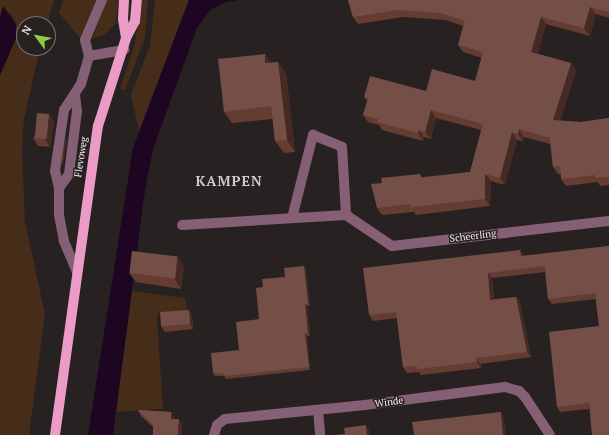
<!DOCTYPE html>
<html>
<head>
<meta charset="utf-8">
<style>
  body { margin:0 }
  #map { position:relative; width:609px; height:435px; overflow:hidden; background:#272121; font-family:"PT Serif",serif }
  div>[style] { position:absolute }
  [style*='--x'] { left:calc(var(--x)*1px); top:calc(var(--y)*1px); width:calc(var(--w)*1px); rotate:calc(var(--a)*1deg) }
  .green>* { inset:0; background:#462d1a }
  .water>* { inset:0; background:#1e0522 }
  .minor>* { height:10px; margin:-5px; padding:0 5px; transform-origin:5px; border-radius:5px; background:#855f73 }
  .major>* { height:10px; margin:-5px; padding:0 5px; transform-origin:5px; border-radius:5px; background:#ea9bc6 }
  .wall>* { inset:0; background:#643c32 }
  .shaded-wall>* { inset:0; background:#452923 }
  .building>* { inset:0; background:#734f47; transform-origin:0 0 }
  span { translate:-50% -50%; white-space:nowrap; text-align:center; line-height:1.15; -webkit-text-stroke:3px #272121; paint-order:stroke }
  .street-label { font-size:10px; color:#f4eff0 }
  .district-label { font-size:14px; color:#d1c8c9; font-weight:700; letter-spacing:1px }
  .north { position:absolute; left:16px; top:16px; width:40px; height:40px; box-sizing:border-box; background:#272121; border:1px solid #797374; border-radius:50%; rotate:302deg; font-size:11px; font-weight:700; line-height:16px; text-align:center; color:#f4eff0 }
  .north::after { content:''; display:block; margin:auto; width:14px; height:18px; background:#8ece43; clip-path:polygon(50% 0,100% 100%,50% 72%,0 100%) }
</style>
</head>
<body>
<div id="map">
  <div class="green">
    <div style="clip-path:polygon(0 0,54px 0,47px 24px,24px 24px,24px 48px,40px 48px,24px 119px,22px 148px,25px 222px,45px 314px,29px 435px,0 435px,0 75px,16px 38px,16px 24px,11px 13px,1px 14px,0 17px)"></div>
    <div style="clip-path:polygon(63px 0,97px 0,81px 39px,59px 13px)"></div>
    <div style="clip-path:polygon(107px 0,119px 0,116px 23px,105px 34px,92px 39px)"></div>
    <div style="clip-path:polygon(142px 0,148px 0,145px 38px,125px 90px,120px 89px,135px 43px)"></div>
    <div style="clip-path:polygon(155px 0,189px 0,139px 131px,131px 95px,150px 45px)"></div>
    <div style="clip-path:polygon(132px 291px,185px 298px,187px 312px,159px 312px,157px 318px,163px 409px,116px 412px)"></div>
  </div>
  <div class="water">
    <div style="clip-path:polygon(189px 0,238px 0,223px 3px,210px 10px,197px 28px,153px 149px,145px 190px,113px 435px,88px 435px,133px 148px)"></div>
    <div style="clip-path:polygon(3px 6px,16px 24px,16px 38px,0 75px,0 17px)"></div>
  </div>
  <div class="minor">
    <div style="--x:89;--y:56;--w:36;--a:-10"></div>
    <div style="--x:59;--y:188;--w:17;--a:-54"></div>
    <div style="--x:69;--y:174;--w:64;--a:-82.8"></div>
    <div style="--x:77;--y:111;--w:17;--a:-97"></div>
    <div style="--x:292;--y:218;--w:86;--a:-75.8"></div>
    <div style="--x:313;--y:135;--w:31;--a:22"></div>
    <div style="--x:342;--y:147;--w:68;--a:86.6"></div>
    <div style="--x:182;--y:225;--w:164;--a:-3.5"></div>
    <div style="--x:346;--y:215;--w:55;--a:34"></div>
    <div style="--x:392;--y:246;--w:218;--a:-6.6"></div>
    <div style="--x:77;--y:272;--w:34;--a:-113"></div>
    <div style="--x:64;--y:241;--w:26;--a:-101"></div>
    <div style="--x:59;--y:215;--w:27;--a:-90"></div>
    <div style="--x:59;--y:188;--w:17;--a:-103"></div>
    <div style="--x:55;--y:171;--w:62;--a:-81.6"></div>
    <div style="--x:64;--y:110;--w:31;--a:-57"></div>
    <div style="--x:81;--y:84;--w:29;--a:-74"></div>
    <div style="--x:89;--y:56;--w:16;--a:-104"></div>
    <div style="--x:85;--y:40;--w:43;--a:-67"></div>
    <div style="--x:318;--y:410;--w:25;--a:85"></div>
    <div style="--x:214;--y:435;--w:10;--a:-73"></div>
    <div style="--x:217;--y:425;--w:10;--a:-37"></div>
    <div style="--x:225;--y:419;--w:141;--a:-5.7"></div>
    <div style="--x:365;--y:405;--w:141;--a:-7.3"></div>
    <div style="--x:505;--y:387;--w:15;--a:16"></div>
    <div style="--x:519;--y:391;--w:8;--a:45"></div>
    <div style="--x:525;--y:397;--w:45;--a:56.7"></div>
  </div>
  <div class="major">
    <div style="--x:124;--y:0;--w:19;--a:93"></div>
    <div style="--x:123;--y:19;--w:19;--a:81"></div>
    <div style="--x:55;--y:435;--w:312;--a:-82.1"></div>
    <div style="--x:98;--y:126;--w:92;--a:-72.3"></div>
    <div style="--x:126;--y:38;--w:19;--a:-62"></div>
    <div style="--x:135;--y:21;--w:21;--a:-85"></div>
  </div>
  <div class="wall">
    <div style="clip-path:polygon(348px 0,609px 0,609px 18px,596px 14px,590px 36px,546px 24px,538px 54px,571px 63px,576px 71px,560px 121px,581px 122px,609px 118px,609px 185px,600px 186px,598px 182px,566px 186px,561px 179px,561px 174px,558px 174px,553px 167px,550px 144px,524px 137px,523px 141px,517px 140px,505px 185px,491px 181px,490px 206px,416px 215px,414px 212px,382px 215px,377px 208px,382px 183px,420px 174px,422px 177px,470px 172px,481px 130px,436px 118px,431px 139px,424px 137px,423px 141px,382px 130px,379px 125px,368px 122px,363px 115px,367px 101px,364px 97px,426px 91px,475px 81px,482px 58px,463px 52px,458px 45px,463px 26px,446px 20px,403px 17px,358px 24px,353px 17px)"></div>
    <div style="clip-path:polygon(265px 54px,271px 63px,278px 62px,286px 74px,295px 152px,284px 153px,275px 141px,273px 119px,232px 123px,224px 112px)"></div>
    <div style="clip-path:polygon(49px 114px,54px 122px,50px 147px,38px 146px,33px 138px)"></div>
    <div style="clip-path:polygon(609px 246px,589px 409px,560px 412px,557px 407px,599px 326px,596px 299px,552px 304px,548px 299px,545px 272px,492px 278px,494px 299px,516px 297px,520px 302px,531px 357px,480px 364px,481px 368px,421px 375px,419px 372px,407px 373px,403px 367px,397px 318px,373px 321px,369px 315px,520px 250px,524px 256px)"></div>
    <div style="clip-path:polygon(184px 266px,181px 289px,136px 282px,129px 273px)"></div>
    <div style="clip-path:polygon(304px 266px,306px 269px,310px 306px,307px 306px,310px 336px,307px 336px,310px 370px,226px 379px,224px 376px,215px 376px,213px 373px,239px 350px,259px 319px,263px 287px,285px 277px)"></div>
    <div style="clip-path:polygon(189px 310px,192px 315px,193px 329px,165px 332px,161px 326px)"></div>
    <div style="clip-path:polygon(138px 410px,171px 412px,174px 417px,174px 419px,182px 424px,153px 427px,141px 416px)"></div>
  </div>
  <div class="shaded-wall">
    <div style="clip-path:polygon(590px 7px,596px 14px,590px 36px,584px 28px)"></div>
    <div style="clip-path:polygon(541px 17px,546px 24px,537px 59px,531px 52px)"></div>
    <div style="clip-path:polygon(265px 54px,273px 66px,265px 63px)"></div>
    <div style="clip-path:polygon(278px 62px,286px 74px,295px 152px,287px 140px)"></div>
    <div style="clip-path:polygon(571px 63px,576px 71px,558px 128px,553px 120px)"></div>
    <div style="clip-path:polygon(431px 110px,436px 118px,431px 139px,425px 132px)"></div>
    <div style="clip-path:polygon(49px 114px,54px 122px,50px 147px,45px 140px)"></div>
    <div style="clip-path:polygon(519px 129px,524px 137px,523px 141px,518px 134px)"></div>
    <div style="clip-path:polygon(419px 130px,424px 137px,423px 141px,418px 133px)"></div>
    <div style="clip-path:polygon(512px 132px,517px 140px,505px 185px,500px 178px)"></div>
    <div style="clip-path:polygon(65px 138px,67px 141px,63px 166px,62px 163px)"></div>
    <div style="clip-path:polygon(485px 174px,491px 181px,490px 206px,485px 199px)"></div>
    <div style="clip-path:polygon(520px 250px,524px 256px,521px 256px)"></div>
    <div style="clip-path:polygon(178px 257px,184px 266px,181px 289px,175px 280px)"></div>
    <div style="clip-path:polygon(304px 266px,306px 269px,310px 306px,308px 303px)"></div>
    <div style="clip-path:polygon(488px 273px,492px 278px,494px 305px,490px 300px)"></div>
    <div style="clip-path:polygon(516px 297px,520px 302px,531px 357px,527px 352px)"></div>
    <div style="clip-path:polygon(305px 304px,307px 306px,310px 336px,308px 333px)"></div>
    <div style="clip-path:polygon(189px 310px,192px 315px,193px 329px,190px 324px)"></div>
    <div style="clip-path:polygon(305px 333px,307px 336px,310px 370px,309px 367px)"></div>
    <div style="clip-path:polygon(476px 358px,480px 364px,481px 368px,477px 362px)"></div>
    <div style="clip-path:polygon(171px 412px,174px 417px,174px 424px,171px 419px)"></div>
    <div style="clip-path:polygon(501px 412px,504px 417px,506px 435px,503px 435px)"></div>
    <div style="clip-path:polygon(179px 419px,182px 424px,182px 435px,178px 435px)"></div>
    <div style="clip-path:polygon(366px 425px,369px 430px,370px 435px,367px 435px)"></div>
  </div>
  <div class="building">
    <div style="clip-path:polygon(348px 0,609px 0,609px 12px,590px 7px,584px 28px,541px 17px,531px 52px,571px 63px,553px 120px,581px 122px,609px 118px,609px 177px,595px 178px,595px 175px,561px 179px,560px 166px,553px 167px,550px 138px,519px 129px,518px 134px,512px 132px,500px 178px,485px 174px,485px 199px,411px 207px,410px 204px,377px 208px,371px 184px,382px 183px,381px 178px,420px 174px,421px 178px,470px 172px,483px 124px,431px 110px,425px 132px,419px 130px,418px 133px,377px 122px,378px 119px,363px 115px,368px 98px,364px 97px,370px 76px,426px 91px,432px 69px,475px 81px,483px 52px,458px 45px,465px 21px,441px 13px,398px 10px,353px 17px)"></div>
    <div style="clip-path:polygon(265px 54px,265px 63px,278px 62px,287px 140px,275px 141px,271px 106px,224px 112px,218px 59px)"></div>
    <div style="left:37px;top:113px;width:12px;height:25px;rotate:5deg"></div>
    <div style="clip-path:polygon(65px 138px,62px 163px,60px 163px)"></div>
    <div style="clip-path:polygon(609px 246px,609px 435px,592px 435px,589px 403px,557px 407px,549px 332px,599px 326px,595px 293px,548px 299px,545px 266px,488px 273px,490px 300px,516px 297px,527px 352px,476px 358px,477px 362px,417px 369px,417px 366px,403px 367px,396px 312px,369px 315px,363px 268px,520px 250px,521px 256px)"></div>
    <div style="left:132px;top:251px;width:46px;height:22px;rotate:7deg"></div>
    <div style="clip-path:polygon(304px 266px,308px 303px,305px 304px,308px 333px,305px 333px,309px 367px,224px 376px,224px 374px,213px 373px,211px 353px,239px 350px,236px 322px,259px 319px,256px 288px,263px 287px,262px 279px,285px 277px,284px 268px)"></div>
    <div style="left:189px;top:310px;width:14px;height:29px;rotate:86deg"></div>
    <div style="clip-path:polygon(138px 410px,171px 412px,171px 419px,179px 419px,178px 435px,153px 435px,153px 425px)"></div>
    <div style="clip-path:polygon(501px 412px,503px 435px,414px 435px,412px 422px)"></div>
    <div style="clip-path:polygon(366px 425px,367px 435px,334px 435px,345px 434px,344px 428px)"></div>
  </div>
  <div class="street-label">
    <span style="left:81px;top:157px;rotate:-81deg">Flevoweg</span>
    <span style="left:473px;top:236px;rotate:-7deg">Scheerling</span>
    <span style="left:389px;top:402px;rotate:-8deg">Winde</span>
  </div>
  <div class="district-label">
    <span style="left:229px;top:181px">KAMPEN</span>
  </div>
  <div class="north">N</div>
</div>
</body>
</html>
